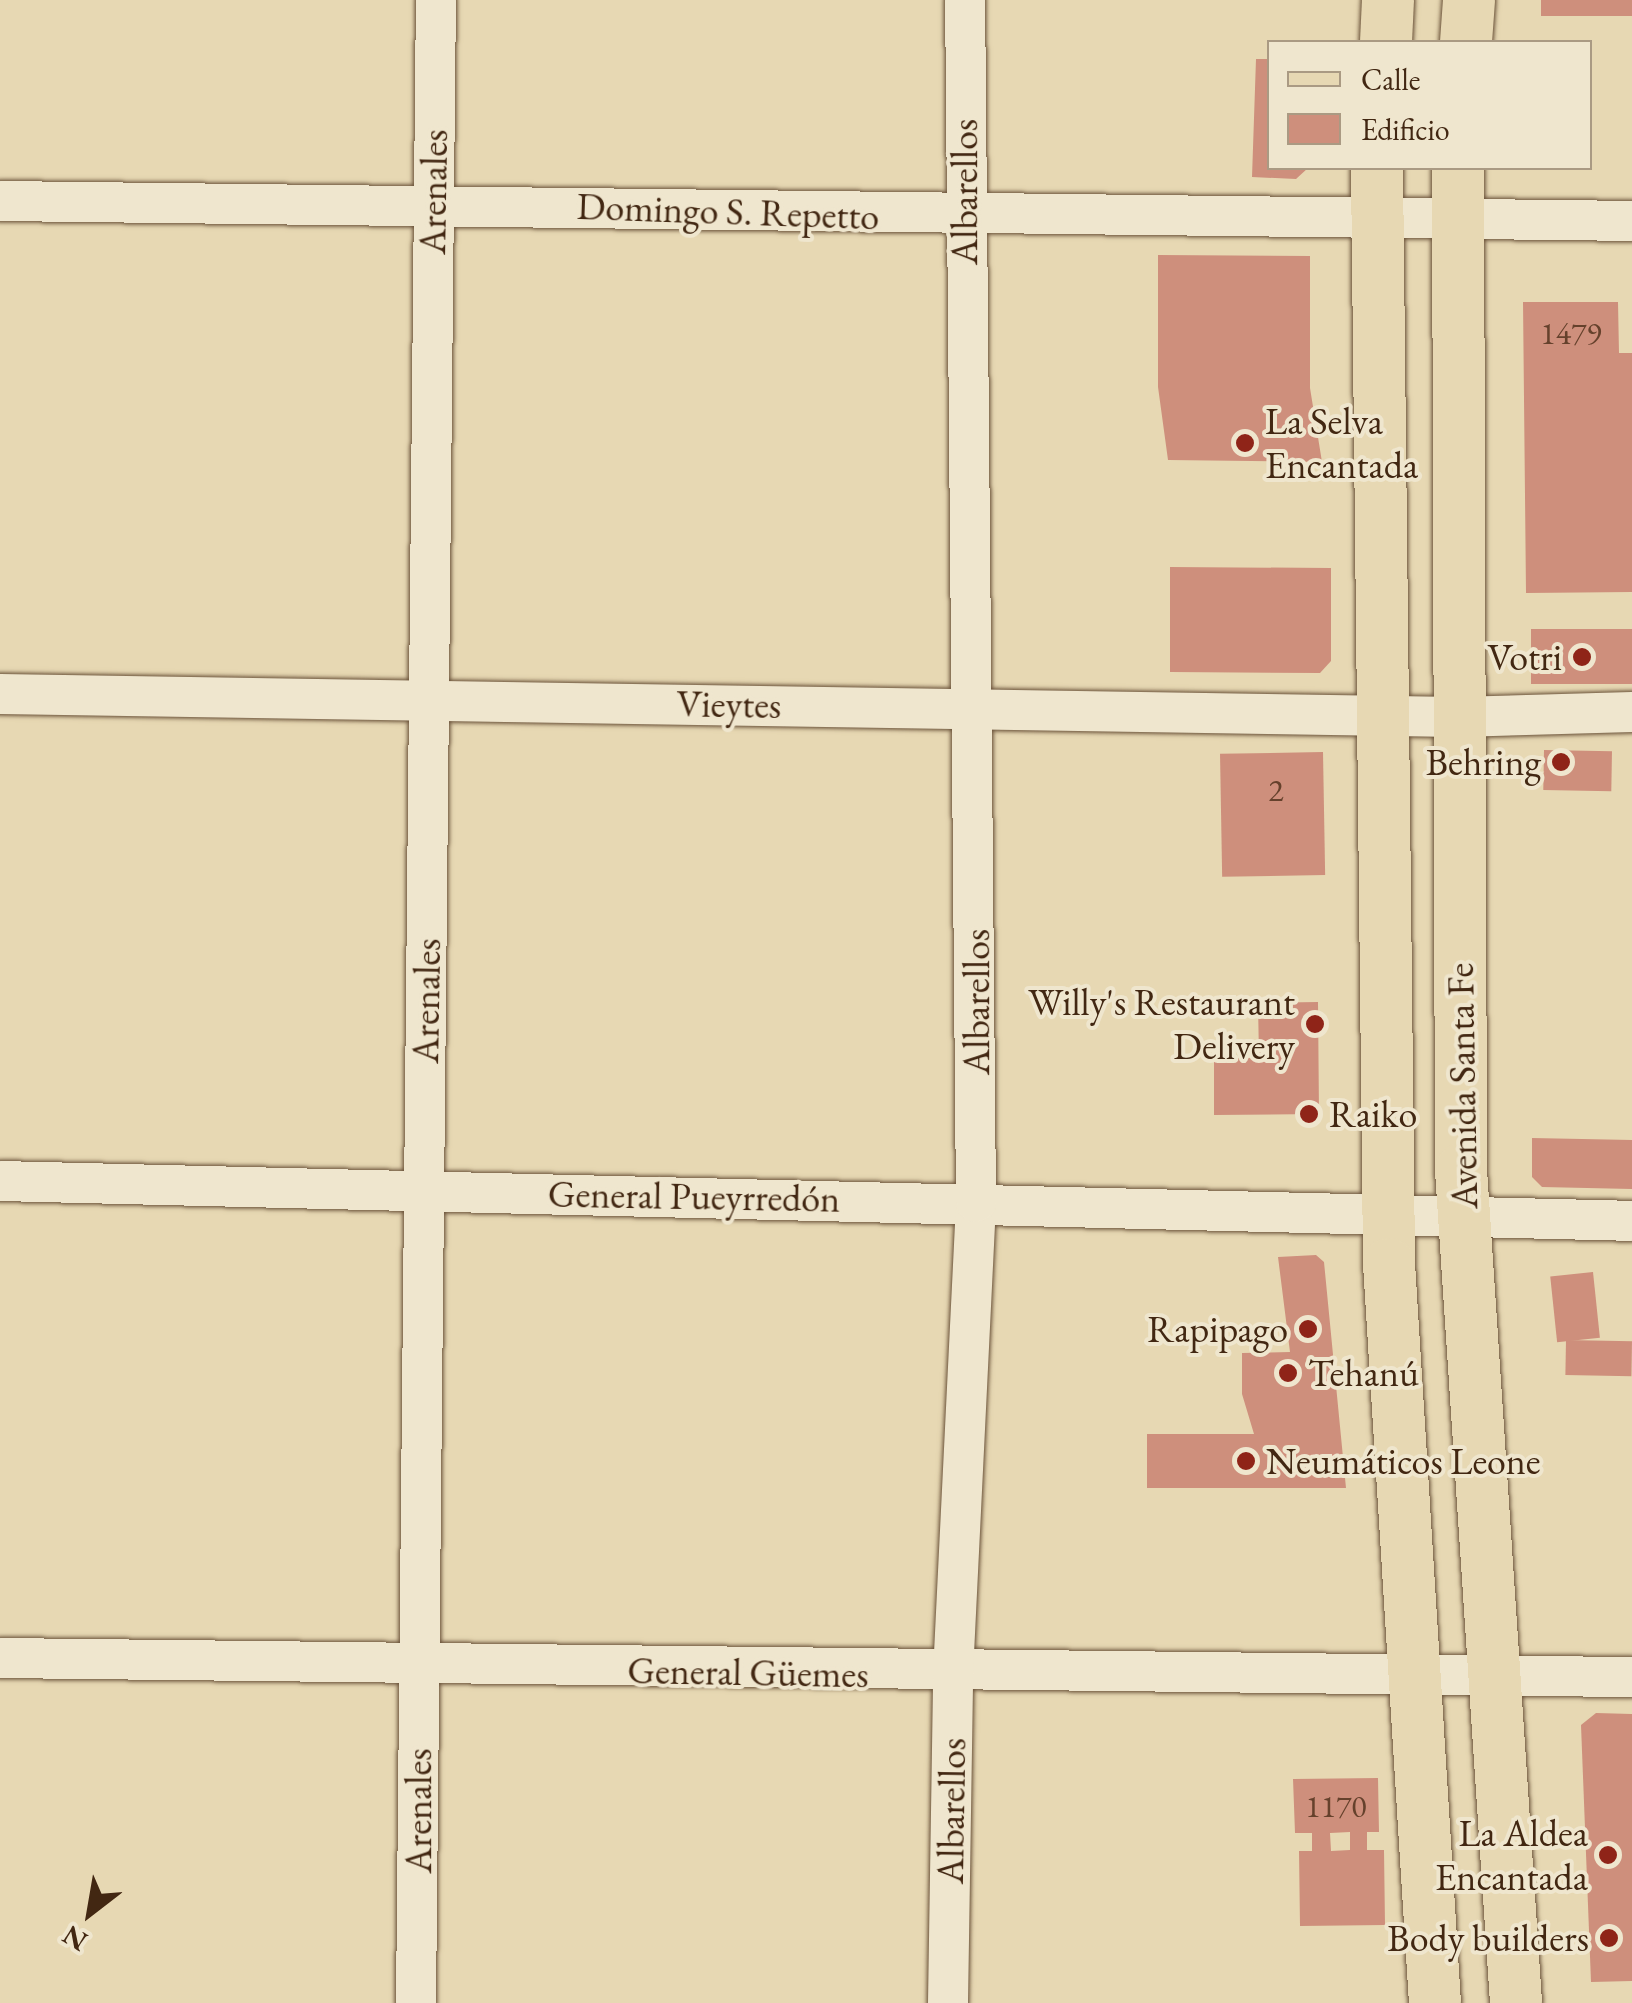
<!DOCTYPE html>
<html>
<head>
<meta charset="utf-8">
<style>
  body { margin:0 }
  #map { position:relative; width:1632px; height:2003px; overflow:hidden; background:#e7d8b3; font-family:"EB Garamond",serif }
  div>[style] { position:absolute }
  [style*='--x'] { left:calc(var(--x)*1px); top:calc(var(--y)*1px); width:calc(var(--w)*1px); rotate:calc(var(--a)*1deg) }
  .building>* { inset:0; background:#ce8f7c; transform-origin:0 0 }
  .roads { filter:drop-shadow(0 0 2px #6b533a) drop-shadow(0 0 2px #6b533a) }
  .minor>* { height:40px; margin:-20px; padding:0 20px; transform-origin:20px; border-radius:20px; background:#efe6ce }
  .major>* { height:52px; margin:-26px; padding:0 26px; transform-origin:26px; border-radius:26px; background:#e7d8b3 }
  .dots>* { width:28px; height:28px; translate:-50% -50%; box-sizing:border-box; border:5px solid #efe6ce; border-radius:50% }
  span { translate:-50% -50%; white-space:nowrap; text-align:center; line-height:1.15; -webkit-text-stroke:8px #efe6ce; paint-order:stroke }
  .number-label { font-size:32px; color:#65412c }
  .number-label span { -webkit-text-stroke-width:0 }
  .street-label { font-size:38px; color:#422712 }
  .poi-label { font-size:38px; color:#422712 }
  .left { translate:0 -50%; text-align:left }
  .right { translate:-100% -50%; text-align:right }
  .legend { position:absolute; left:1267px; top:40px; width:325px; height:130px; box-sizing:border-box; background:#efe6ce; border:2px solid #aa9a83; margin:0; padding:12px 18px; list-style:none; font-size:30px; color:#422712 }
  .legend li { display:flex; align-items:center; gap:20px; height:50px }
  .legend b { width:50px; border:2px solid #aa9a83 }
  .north { position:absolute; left:40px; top:1863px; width:100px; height:100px; -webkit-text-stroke:8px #efe6ce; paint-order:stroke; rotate:211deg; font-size:28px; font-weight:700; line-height:40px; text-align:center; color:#422712 }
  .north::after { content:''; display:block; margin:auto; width:35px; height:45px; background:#422712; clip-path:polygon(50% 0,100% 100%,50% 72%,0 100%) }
</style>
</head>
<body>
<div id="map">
  <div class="building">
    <div style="left:1541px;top:0;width:91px;height:16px"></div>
    <div style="clip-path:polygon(1256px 59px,1270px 59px,1270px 168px,1308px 168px,1296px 179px,1252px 177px)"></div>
    <div style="clip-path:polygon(1158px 255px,1310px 256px,1310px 388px,1322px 462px,1168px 460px,1158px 387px)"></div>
    <div style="clip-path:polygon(1523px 302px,1618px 302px,1619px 353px,1632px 353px,1632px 592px,1526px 593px)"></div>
    <div style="clip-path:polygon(1170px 567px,1331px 568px,1331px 661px,1320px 673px,1170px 672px)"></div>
    <div style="left:1632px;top:629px;width:55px;height:101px;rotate:90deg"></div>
    <div style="left:1544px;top:750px;width:68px;height:40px;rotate:1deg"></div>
    <div style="left:1323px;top:752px;width:123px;height:103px;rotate:89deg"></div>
    <div style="clip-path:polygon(1318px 1002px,1319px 1114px,1214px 1115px,1214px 1058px,1259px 1058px,1258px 1003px)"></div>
    <div style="clip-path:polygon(1532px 1138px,1632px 1140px,1632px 1189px,1542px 1187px,1532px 1177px)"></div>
    <div style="clip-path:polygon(1316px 1255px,1324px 1262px,1346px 1488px,1147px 1488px,1147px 1434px,1254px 1434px,1242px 1394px,1242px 1353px,1290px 1352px,1278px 1257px)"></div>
    <div style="left:1593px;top:1272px;width:66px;height:43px;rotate:84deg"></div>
    <div style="left:1566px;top:1340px;width:66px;height:35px;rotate:1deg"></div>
    <div style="clip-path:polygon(1596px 1713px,1632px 1714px,1632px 1981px,1591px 1982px,1581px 1725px)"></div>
    <div style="clip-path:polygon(evenodd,1378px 1778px,1379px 1832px,1367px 1832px,1367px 1850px,1384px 1850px,1385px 1925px,1300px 1926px,1299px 1851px,1312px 1851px,1312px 1833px,1295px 1833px,1293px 1779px,1378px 1778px,1350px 1832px,1350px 1850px,1331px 1851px,1330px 1833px,1350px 1832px)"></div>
  </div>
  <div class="roads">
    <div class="minor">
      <div style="--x:0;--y:201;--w:1632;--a:0.7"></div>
      <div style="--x:0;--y:694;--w:1457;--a:0.9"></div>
      <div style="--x:1457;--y:717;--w:175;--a:-1.6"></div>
      <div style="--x:0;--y:1181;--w:1632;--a:1.4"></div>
      <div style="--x:0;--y:1658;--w:1632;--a:0.67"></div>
      <div style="--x:416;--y:2003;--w:2003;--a:-89.43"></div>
      <div style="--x:948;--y:2003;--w:329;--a:-89.1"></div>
      <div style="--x:953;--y:1674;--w:473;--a:-87.2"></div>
      <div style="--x:976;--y:1202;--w:1202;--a:-90.52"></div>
    </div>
    <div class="major">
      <div style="--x:1386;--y:42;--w:42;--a:-87.3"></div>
      <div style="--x:1466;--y:42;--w:42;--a:-85.9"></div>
      <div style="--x:1377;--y:168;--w:1096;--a:89.37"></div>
      <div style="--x:1389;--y:1264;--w:740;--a:86.44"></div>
      <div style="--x:1458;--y:168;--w:1002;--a:89.83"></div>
      <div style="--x:1461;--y:1170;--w:835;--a:86.22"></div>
    </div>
  </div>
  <div class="dots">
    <div style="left:1245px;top:443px;background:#8f2418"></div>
    <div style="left:1582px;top:657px;background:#8f2418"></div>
    <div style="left:1561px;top:762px;background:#8f2418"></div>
    <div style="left:1315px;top:1024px;background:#8f2418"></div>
    <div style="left:1309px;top:1114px;background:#8f2418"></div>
    <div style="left:1308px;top:1329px;background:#8f2418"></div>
    <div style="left:1288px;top:1373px;background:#8f2418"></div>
    <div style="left:1246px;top:1461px;background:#8f2418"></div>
    <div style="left:1608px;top:1855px;background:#8f2418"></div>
    <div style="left:1609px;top:1938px;background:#8f2418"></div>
  </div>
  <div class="number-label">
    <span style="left:1571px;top:333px">1479</span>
    <span style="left:1276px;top:790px">2</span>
    <span style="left:1336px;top:1806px">1170</span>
  </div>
  <div class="street-label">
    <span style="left:433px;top:192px;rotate:-89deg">Arenales</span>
    <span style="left:964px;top:192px;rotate:-90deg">Albarellos</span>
    <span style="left:728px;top:211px;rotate:2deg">Domingo S. Repetto</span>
    <span style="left:729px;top:704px;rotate:1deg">Vieytes</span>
    <span style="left:426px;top:1001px;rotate:-89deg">Arenales</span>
    <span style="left:976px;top:1002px;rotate:-90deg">Albarellos</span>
    <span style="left:1462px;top:1086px;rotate:-91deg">Avenida Santa Fe</span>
    <span style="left:694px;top:1196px;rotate:1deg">General Pueyrredón</span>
    <span style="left:748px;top:1672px;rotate:1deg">General Güemes</span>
    <span style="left:418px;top:1811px;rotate:-90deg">Arenales</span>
    <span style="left:951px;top:1811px;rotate:-89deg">Albarellos</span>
  </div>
  <div class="poi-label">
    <span class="left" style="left:1265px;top:443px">La Selva<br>Encantada</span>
    <span class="right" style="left:1562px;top:657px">Votri</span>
    <span class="right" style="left:1541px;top:762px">Behring</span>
    <span class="right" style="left:1295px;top:1024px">Willy's Restaurant<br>Delivery</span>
    <span class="left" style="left:1329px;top:1114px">Raiko</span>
    <span class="right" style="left:1288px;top:1329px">Rapipago</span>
    <span class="left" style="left:1308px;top:1373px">Tehanú</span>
    <span class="left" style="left:1266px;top:1461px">Neumáticos Leone</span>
    <span class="right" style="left:1588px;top:1855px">La Aldea<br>Encantada</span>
    <span class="right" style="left:1589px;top:1938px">Body builders</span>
  </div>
  <ul class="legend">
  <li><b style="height:12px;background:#e7d8b3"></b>Calle</li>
  <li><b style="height:28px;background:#ce8f7c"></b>Edificio</li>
  </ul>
  <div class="north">N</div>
</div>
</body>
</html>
